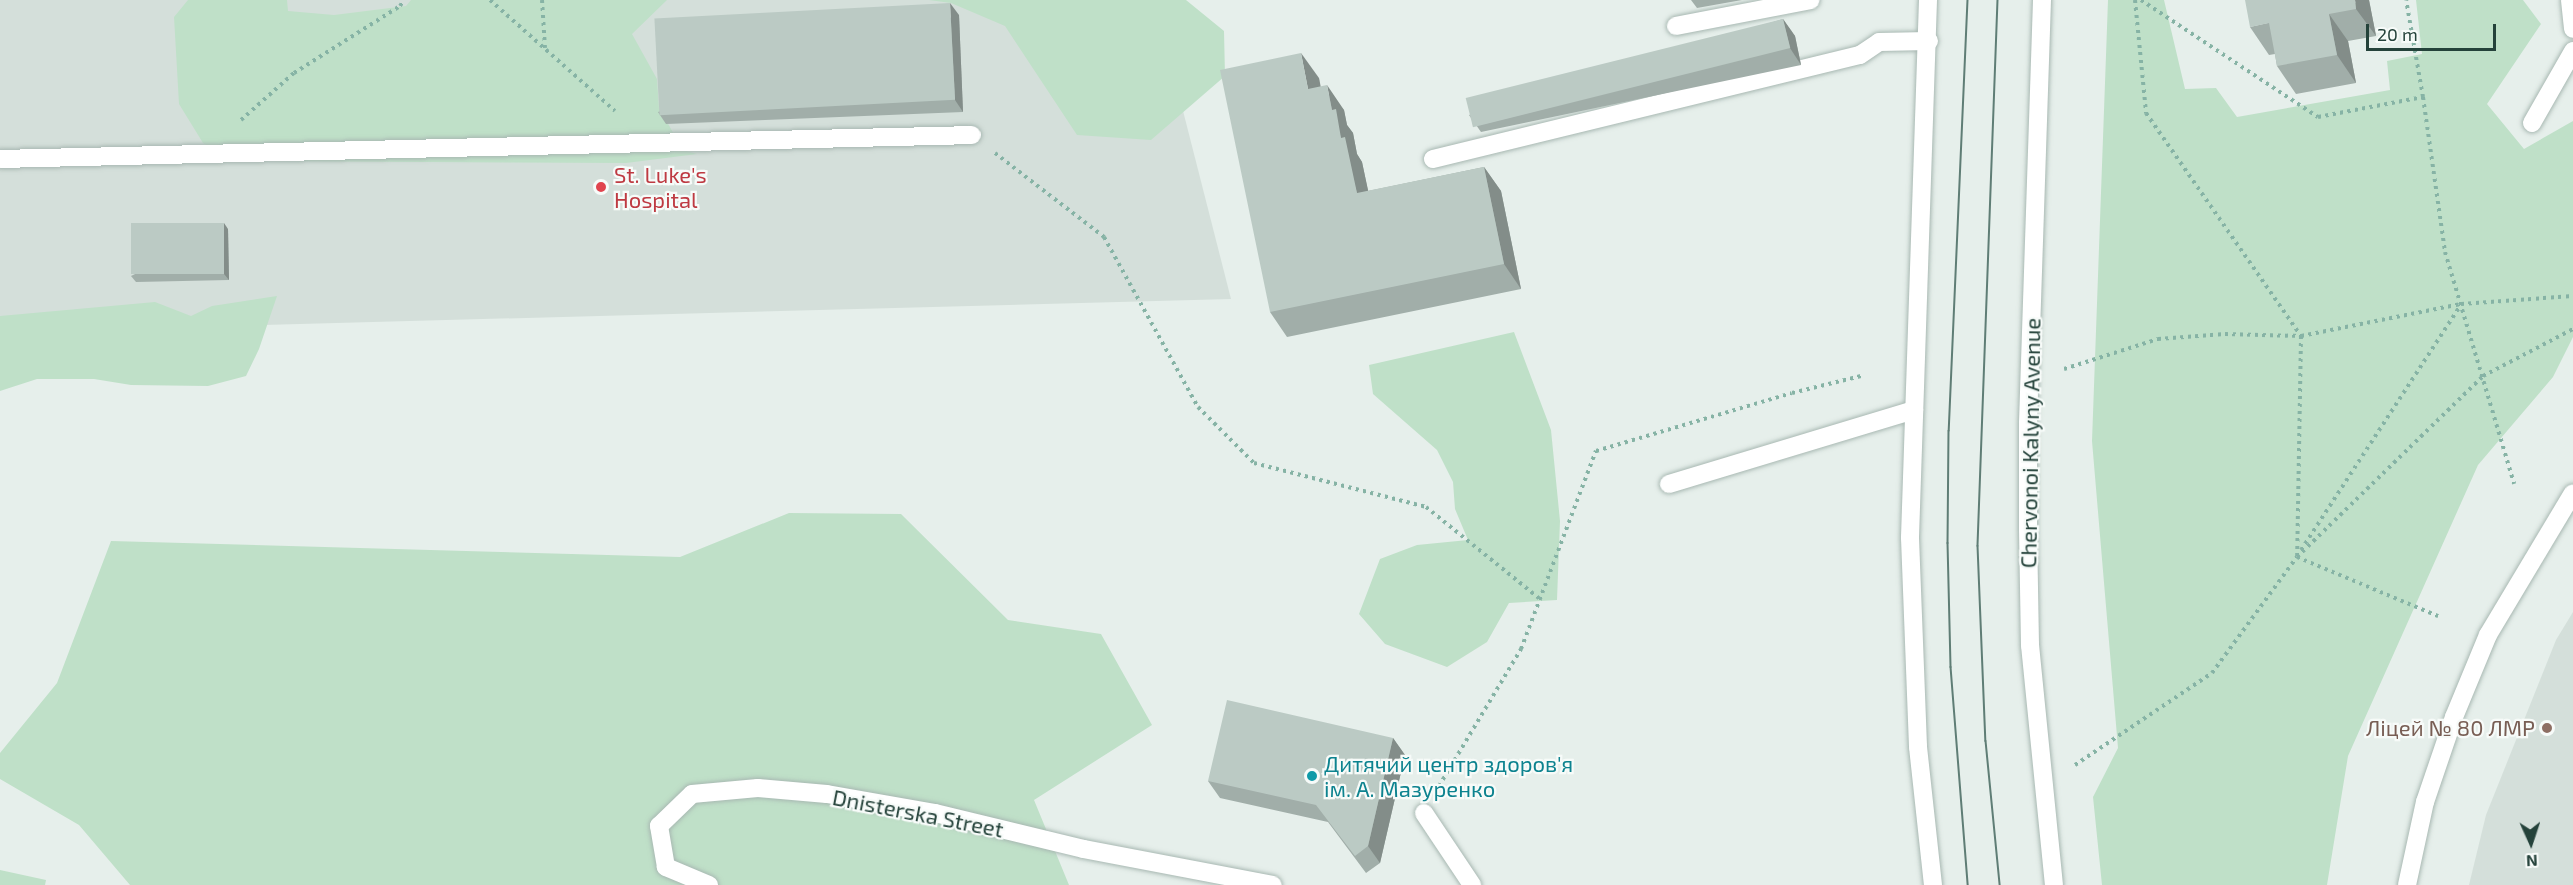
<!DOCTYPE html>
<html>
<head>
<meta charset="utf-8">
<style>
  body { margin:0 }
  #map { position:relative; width:2573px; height:885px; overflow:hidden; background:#e6efeb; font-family:"Exo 2",sans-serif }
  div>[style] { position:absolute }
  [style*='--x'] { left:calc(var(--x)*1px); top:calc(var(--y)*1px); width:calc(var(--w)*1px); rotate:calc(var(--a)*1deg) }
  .built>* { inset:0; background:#d4dfda }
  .green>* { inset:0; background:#bfe0c8 }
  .path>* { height:4px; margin-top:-2px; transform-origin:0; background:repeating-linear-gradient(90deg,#86b3a5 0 3px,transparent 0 7.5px) }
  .roads { filter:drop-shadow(0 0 2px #a8b8b2) drop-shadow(0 0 2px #a8b8b2) }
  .service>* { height:18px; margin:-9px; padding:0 9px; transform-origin:9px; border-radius:9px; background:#fff }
  .tertiary>* { height:18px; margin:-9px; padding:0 9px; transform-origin:9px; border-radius:9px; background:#fff }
  .secondary>* { height:18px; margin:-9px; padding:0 9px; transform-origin:9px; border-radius:9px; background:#fff }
  .tram>* { height:1.5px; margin:-0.75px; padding:0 0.75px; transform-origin:0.75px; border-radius:0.75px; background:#5f7d75 }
  .wall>* { inset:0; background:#a1aea9 }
  .shaded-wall>* { inset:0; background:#838d89 }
  .building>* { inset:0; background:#bbcac4; transform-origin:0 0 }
  .dots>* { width:16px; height:16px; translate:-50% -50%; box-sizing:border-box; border:3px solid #f7fbf9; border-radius:50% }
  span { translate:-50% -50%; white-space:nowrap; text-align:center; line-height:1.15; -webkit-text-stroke:4.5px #f7fbf9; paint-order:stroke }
  .health-label { font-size:22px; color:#be3a42 }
  .left { translate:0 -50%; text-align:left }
  .street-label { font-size:22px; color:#24423a }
  .education-label { font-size:22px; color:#785e54 }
  .right { translate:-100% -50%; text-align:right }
  .culture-label { font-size:22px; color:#0d838f }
  .north { position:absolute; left:2501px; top:813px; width:60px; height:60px; -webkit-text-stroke:4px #f7fbf9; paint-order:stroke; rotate:177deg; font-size:16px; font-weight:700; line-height:24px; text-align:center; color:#24423a }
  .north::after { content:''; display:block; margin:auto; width:21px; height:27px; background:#24423a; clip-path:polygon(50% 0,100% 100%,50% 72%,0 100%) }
  .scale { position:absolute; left:2366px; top:24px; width:130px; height:27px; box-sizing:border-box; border:3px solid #24423a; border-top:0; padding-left:8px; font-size:18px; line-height:21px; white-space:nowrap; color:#24423a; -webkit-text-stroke:4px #f7fbf9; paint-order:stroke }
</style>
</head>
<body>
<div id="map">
  <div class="built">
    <div style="clip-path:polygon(0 0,1096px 0,1168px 52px,1231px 299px,0 332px)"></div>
    <div style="clip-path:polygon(2573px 612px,2573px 885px,2469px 885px,2486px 815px,2556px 640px)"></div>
  </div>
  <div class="green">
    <div style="clip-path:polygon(188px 0,287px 0,288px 11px,334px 15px,406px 6px,411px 0,667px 0,632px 34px,657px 79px,659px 108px,683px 150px,697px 154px,626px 163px,232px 161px,203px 143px,179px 104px,174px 17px)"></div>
    <div style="clip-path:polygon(929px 0,1186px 0,1224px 31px,1225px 76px,1151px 140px,1077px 135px,1005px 26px,951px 3px)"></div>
    <div style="clip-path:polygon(2108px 0,2164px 0,2185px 89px,2216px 88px,2237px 117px,2390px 90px,2387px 61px,2422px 54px,2416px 0,2523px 0,2541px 24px,2487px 104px,2524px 149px,2573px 121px,2573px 337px,2553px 377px,2478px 465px,2348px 756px,2327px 885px,2102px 885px,2093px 797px,2118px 748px,2092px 441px)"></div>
    <div style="clip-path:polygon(277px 296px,259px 349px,246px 376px,208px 386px,131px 385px,94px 379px,37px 379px,0 391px,0 316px,155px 302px,191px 316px,212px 306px)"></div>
    <div style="clip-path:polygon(1514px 332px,1551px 430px,1560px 521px,1557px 600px,1509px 603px,1487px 642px,1447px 667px,1385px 644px,1359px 614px,1380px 559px,1417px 545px,1468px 540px,1455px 509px,1453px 482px,1437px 450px,1373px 394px,1369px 365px)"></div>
    <div style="clip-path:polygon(789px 513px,901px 514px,1008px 620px,1101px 634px,1152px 725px,1034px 800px,1069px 885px,130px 885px,79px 825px,0 779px,0 753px,57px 683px,111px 541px,680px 557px)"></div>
    <div style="clip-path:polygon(0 870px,46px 880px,45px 885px,0 885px)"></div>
  </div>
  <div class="path">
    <div style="--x:490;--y:0;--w:167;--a:41.6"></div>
    <div style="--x:542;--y:0;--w:48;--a:86.4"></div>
    <div style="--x:2135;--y:0;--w:114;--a:84.4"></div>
    <div style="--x:2146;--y:113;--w:272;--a:55.2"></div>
    <div style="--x:2301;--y:336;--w:163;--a:-11.3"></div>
    <div style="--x:2461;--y:304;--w:112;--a:-4.1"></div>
    <div style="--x:2141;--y:0;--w:212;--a:33.5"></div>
    <div style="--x:2318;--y:117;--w:107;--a:-10.8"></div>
    <div style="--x:2423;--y:97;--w:98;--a:-99.9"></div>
    <div style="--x:2423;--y:97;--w:157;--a:81.9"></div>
    <div style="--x:2445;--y:252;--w:242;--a:73.4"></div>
    <div style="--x:241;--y:120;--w:71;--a:-41.6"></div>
    <div style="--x:294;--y:73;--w:125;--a:-32.3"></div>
    <div style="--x:400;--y:6;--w:7;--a:-56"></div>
    <div style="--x:995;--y:153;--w:138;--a:37.6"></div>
    <div style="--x:1104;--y:237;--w:194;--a:61.1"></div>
    <div style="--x:1198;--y:407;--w:79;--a:45"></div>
    <div style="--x:1254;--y:463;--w:178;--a:14.3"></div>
    <div style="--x:1426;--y:507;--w:146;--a:38.9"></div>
    <div style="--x:2064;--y:369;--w:99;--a:-17.7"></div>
    <div style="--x:2158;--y:339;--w:67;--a:-4.3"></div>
    <div style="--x:2225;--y:334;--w:76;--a:1.5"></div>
    <div style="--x:2301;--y:336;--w:221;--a:91"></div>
    <div style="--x:2297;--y:557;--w:153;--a:22.7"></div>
    <div style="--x:2301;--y:550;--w:293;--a:-56.9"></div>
    <div style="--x:2075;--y:765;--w:165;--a:-33.9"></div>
    <div style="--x:2212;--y:673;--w:144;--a:-53.8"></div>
    <div style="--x:2297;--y:557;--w:260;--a:-44.2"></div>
    <div style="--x:2483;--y:376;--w:102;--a:-27.6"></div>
    <div style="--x:1439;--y:786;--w:160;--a:-59.1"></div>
    <div style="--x:1521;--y:649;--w:212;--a:-69.3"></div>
    <div style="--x:1596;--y:451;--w:204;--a:-16.5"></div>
    <div style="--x:1792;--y:393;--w:71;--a:-13.8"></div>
  </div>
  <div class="roads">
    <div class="service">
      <div style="--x:2570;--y:0;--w:29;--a:84"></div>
      <div style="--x:1676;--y:26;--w:137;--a:-10.9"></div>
      <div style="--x:2532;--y:123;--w:83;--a:-60.3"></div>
      <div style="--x:0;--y:159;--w:972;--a:-1.41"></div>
      <div style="--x:1433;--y:159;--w:439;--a:-13.7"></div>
      <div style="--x:1860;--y:55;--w:23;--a:-34"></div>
      <div style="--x:1879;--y:42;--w:50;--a:-1.1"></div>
      <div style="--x:1669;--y:484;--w:256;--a:-16.8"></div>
      <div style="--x:1424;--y:813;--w:87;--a:56.3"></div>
      <div style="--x:709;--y:885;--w:47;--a:-157.3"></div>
      <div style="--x:666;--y:867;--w:42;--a:-99.7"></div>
      <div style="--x:659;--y:826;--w:46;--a:-44.1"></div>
      <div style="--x:692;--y:794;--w:66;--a:-5.2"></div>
      <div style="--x:758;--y:788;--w:69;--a:5"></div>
      <div style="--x:827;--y:794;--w:110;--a:10"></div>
      <div style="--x:935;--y:813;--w:153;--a:13.6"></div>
      <div style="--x:1084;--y:849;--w:192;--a:10.8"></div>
    </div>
    <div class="tertiary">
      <div style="--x:2407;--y:885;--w:85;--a:-77.8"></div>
      <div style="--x:2425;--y:802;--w:90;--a:-71.2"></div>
      <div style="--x:2454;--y:717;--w:89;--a:-67.5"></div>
      <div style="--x:2488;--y:635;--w:165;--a:-59.1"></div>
    </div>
    <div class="secondary">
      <div style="--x:1928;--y:0;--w:538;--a:91.92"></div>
      <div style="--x:1910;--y:538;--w:209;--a:87.8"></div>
      <div style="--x:1918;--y:747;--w:139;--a:83.8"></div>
      <div style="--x:2042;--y:0;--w:424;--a:91.9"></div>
      <div style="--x:2028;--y:424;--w:106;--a:90"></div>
      <div style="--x:2028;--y:530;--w:115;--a:89"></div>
      <div style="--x:2030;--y:645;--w:241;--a:84.3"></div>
    </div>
  </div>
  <div class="tram">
    <div style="--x:1968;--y:0;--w:431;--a:92.5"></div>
    <div style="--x:1949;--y:431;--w:112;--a:90.5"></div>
    <div style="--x:1948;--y:543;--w:124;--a:88.6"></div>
    <div style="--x:1951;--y:667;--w:219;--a:85.5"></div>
    <div style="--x:1998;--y:0;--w:546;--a:92.1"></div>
    <div style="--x:1978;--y:546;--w:195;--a:87.7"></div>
    <div style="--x:1986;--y:741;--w:145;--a:84.4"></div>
  </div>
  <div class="wall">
    <div style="clip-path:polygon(1691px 0,1742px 0,1697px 8px)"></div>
    <div style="clip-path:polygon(2369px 0,2376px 36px,2348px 41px,2356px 83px,2296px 94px,2277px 66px,2275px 54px,2269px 55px,2250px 27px)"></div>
    <div style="clip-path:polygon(959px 15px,963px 112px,666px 124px,658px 112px)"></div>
    <div style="clip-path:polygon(1783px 19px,1795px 36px,1801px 65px,1481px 132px,1469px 115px)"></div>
    <div style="clip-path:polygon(1319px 78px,1320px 87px,1344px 110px,1347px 125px,1353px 133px,1357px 154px,1362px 162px,1368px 191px,1484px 167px,1501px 191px,1521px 289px,1287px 337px,1270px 312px)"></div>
    <div style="clip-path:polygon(228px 229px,229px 280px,136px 282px,131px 276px)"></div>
    <div style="clip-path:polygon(1393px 738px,1405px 755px,1380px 863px,1366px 873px,1328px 822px,1220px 798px,1208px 781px)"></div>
  </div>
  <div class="shaded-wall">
    <div style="clip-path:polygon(2355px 0,2369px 0,2376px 36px,2356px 9px)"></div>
    <div style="clip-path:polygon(950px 3px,959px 15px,963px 112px,955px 100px)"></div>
    <div style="clip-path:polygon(2329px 14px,2348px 41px,2356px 83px,2337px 55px)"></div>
    <div style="clip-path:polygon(1783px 19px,1795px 36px,1801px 65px,1790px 48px)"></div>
    <div style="clip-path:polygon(1301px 53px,1319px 78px,1326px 114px,1308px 89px)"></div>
    <div style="clip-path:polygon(1327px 85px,1344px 110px,1347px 125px,1353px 133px,1357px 154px,1362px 162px,1374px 218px,1357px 193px,1341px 138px,1332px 110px)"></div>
    <div style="clip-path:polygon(1484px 167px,1501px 191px,1521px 289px,1504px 264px)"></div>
    <div style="clip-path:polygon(224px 223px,228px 229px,229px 280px,224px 274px)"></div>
    <div style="clip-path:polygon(1393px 738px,1405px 755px,1380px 863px,1368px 846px)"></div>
  </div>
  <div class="building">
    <div style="clip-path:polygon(2245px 0,2355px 0,2356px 9px,2329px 14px,2337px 55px,2277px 66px,2269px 23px,2250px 27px)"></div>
    <div style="left:950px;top:3px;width:97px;height:296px;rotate:87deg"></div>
    <div style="left:1783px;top:19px;width:30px;height:327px;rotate:76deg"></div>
    <div style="clip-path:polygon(1301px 53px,1308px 89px,1327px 85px,1332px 110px,1336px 109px,1341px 138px,1345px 137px,1357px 193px,1484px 167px,1504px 264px,1270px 312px,1220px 70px)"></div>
    <div style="left:224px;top:223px;width:51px;height:93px;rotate:90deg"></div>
    <div style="clip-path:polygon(1227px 700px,1393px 738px,1368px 846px,1355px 856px,1316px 805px,1208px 781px)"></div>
  </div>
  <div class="dots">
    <div style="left:601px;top:187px;background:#e0444e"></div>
    <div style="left:2547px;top:728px;background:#8d6e63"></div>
    <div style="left:1312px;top:776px;background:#0f9aa8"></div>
  </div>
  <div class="health-label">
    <span class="left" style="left:614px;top:187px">St. Luke's<br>Hospital</span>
  </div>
  <div class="street-label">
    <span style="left:2030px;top:443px;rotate:-89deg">Chervonoi Kalyny Avenue</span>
    <span style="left:918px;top:813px;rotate:11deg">Dnisterska Street</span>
  </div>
  <div class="education-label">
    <span class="right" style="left:2535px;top:728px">Ліцей № 80 ЛМР</span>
  </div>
  <div class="culture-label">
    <span class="left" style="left:1324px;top:776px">Дитячий центр здоров'я<br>ім. А. Мазуренко</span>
  </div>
  <div class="north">N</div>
  <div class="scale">20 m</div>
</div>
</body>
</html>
